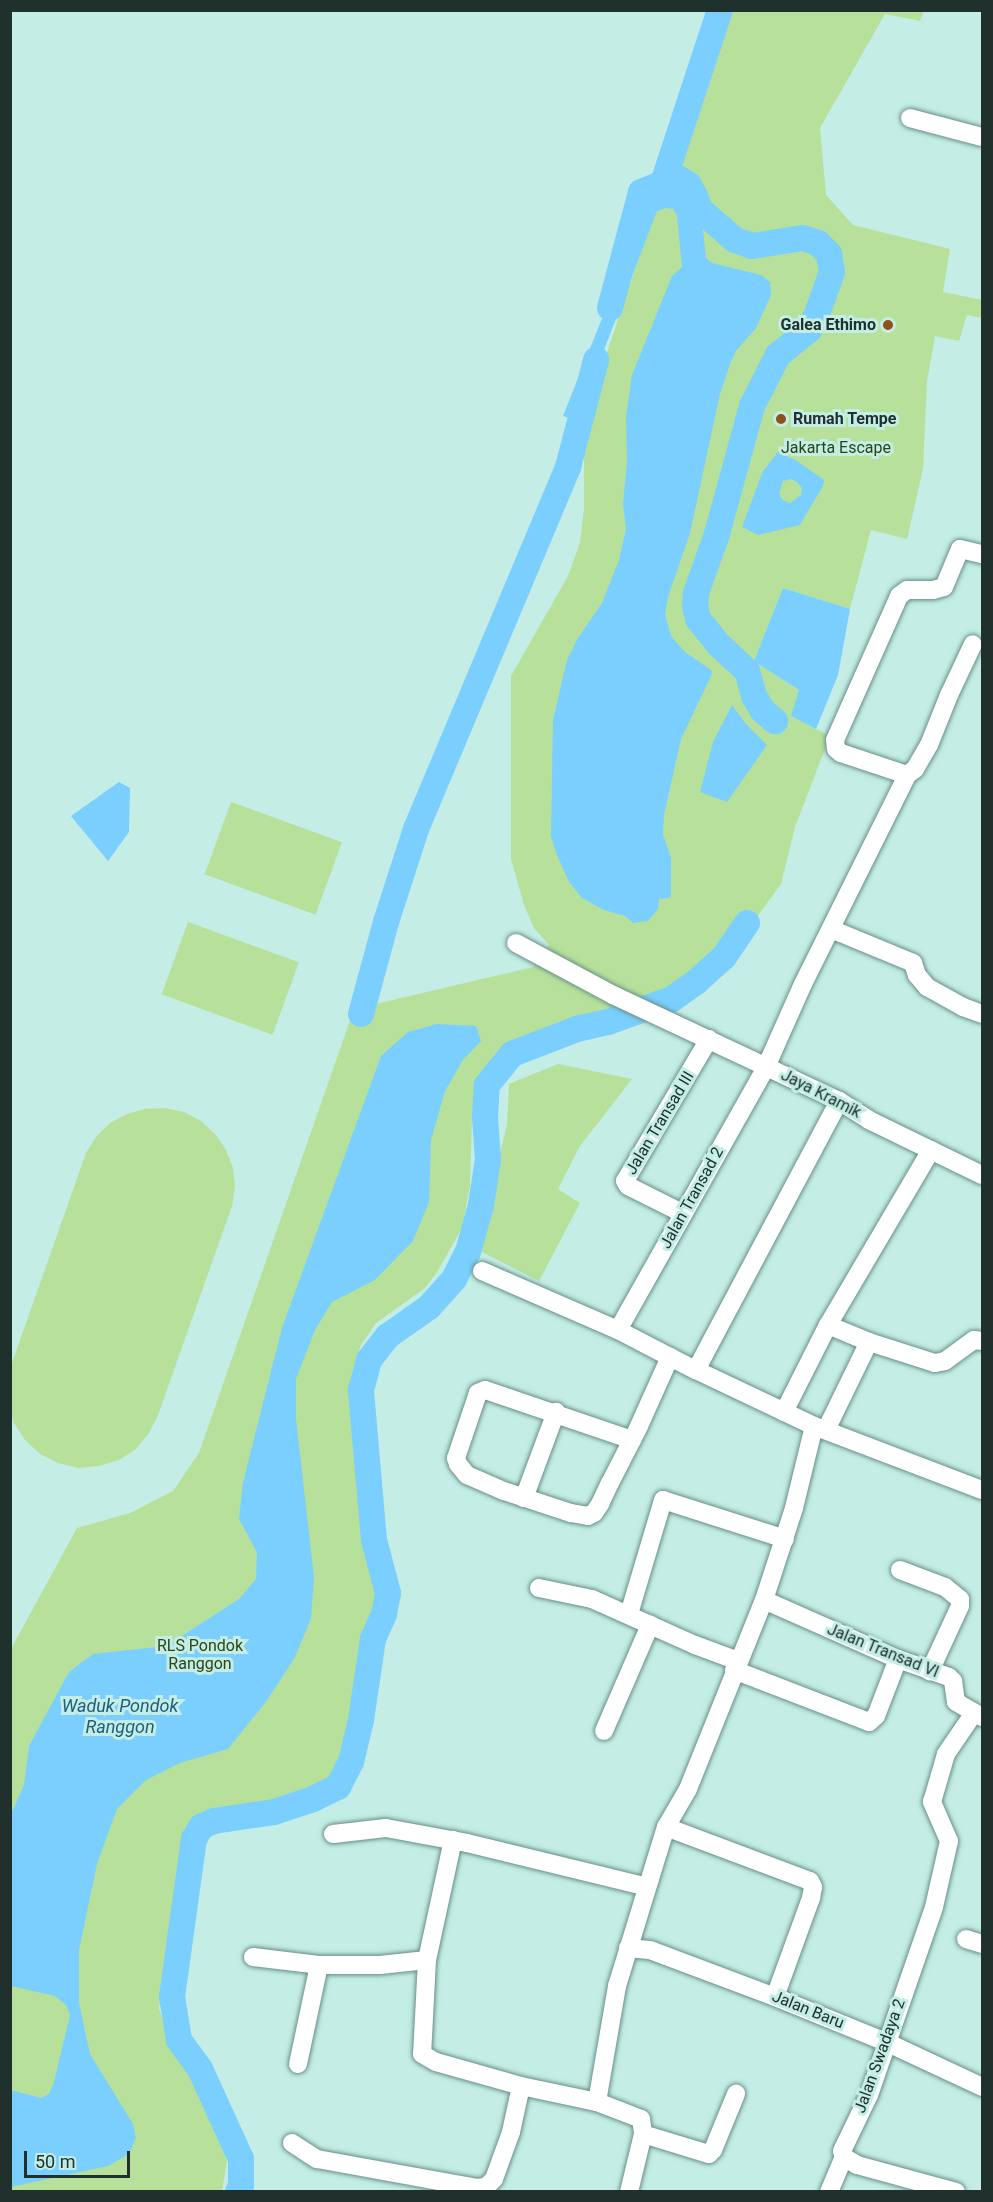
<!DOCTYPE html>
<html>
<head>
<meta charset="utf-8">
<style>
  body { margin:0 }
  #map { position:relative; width:993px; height:2202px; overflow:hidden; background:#c3ede5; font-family:Roboto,sans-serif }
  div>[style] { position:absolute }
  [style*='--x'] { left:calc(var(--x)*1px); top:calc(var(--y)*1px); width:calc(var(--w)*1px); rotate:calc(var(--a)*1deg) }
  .green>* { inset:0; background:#b7e09a; transform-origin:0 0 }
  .water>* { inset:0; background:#7acffe }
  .river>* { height:26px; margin:-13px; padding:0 13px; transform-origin:13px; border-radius:13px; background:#7acffe }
  .roads { filter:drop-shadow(0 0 2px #688f88) drop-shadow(0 0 2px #688f88) }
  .minor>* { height:18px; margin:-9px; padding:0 9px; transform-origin:9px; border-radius:9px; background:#fff }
  .dots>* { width:16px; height:16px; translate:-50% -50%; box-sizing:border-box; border:3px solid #c3ede5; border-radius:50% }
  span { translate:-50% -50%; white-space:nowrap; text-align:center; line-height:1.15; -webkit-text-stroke:6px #c3ede5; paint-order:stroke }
  .poi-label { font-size:16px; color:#20302d; font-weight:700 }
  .right { translate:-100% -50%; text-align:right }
  .left { translate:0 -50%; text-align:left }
  .park-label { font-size:16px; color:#2b4513 }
  .street-label { font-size:16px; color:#20302d }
  .water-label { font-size:18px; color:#1e5e7d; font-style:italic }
  .frame { position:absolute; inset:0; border:12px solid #20302d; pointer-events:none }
  .scale { position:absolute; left:24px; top:2151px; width:106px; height:27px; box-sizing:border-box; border:3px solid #20302d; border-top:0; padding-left:8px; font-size:18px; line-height:21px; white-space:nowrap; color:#20302d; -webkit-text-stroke:4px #c3ede5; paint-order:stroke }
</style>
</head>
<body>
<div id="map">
  <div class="green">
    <div style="clip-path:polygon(723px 11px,924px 11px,920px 21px,885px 14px,820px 128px,826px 195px,853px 225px,950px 249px,943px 292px,982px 300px,982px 318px,967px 315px,959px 341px,935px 336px,927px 381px,923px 469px,907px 539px,871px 530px,850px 609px,783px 588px,754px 661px,800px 691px,791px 716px,830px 736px,795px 827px,781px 884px,751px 925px,739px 920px,712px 961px,671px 992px,506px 1051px,493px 1063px,478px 1092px,472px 1118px,470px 1186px,462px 1228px,437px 1272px,425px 1288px,376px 1323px,361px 1345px,352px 1373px,351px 1412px,381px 1589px,381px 1604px,365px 1644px,352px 1728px,345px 1758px,331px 1781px,309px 1793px,249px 1812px,214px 1815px,197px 1822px,188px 1839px,162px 1984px,159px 2008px,169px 2040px,216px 2123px,227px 2161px,222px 2191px,11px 2192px,11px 1649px,77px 1528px,130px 1513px,173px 1491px,199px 1453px,354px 1009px,534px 967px,549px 945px,534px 928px,524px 905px,511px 859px,511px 676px,568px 576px,580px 543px,584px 509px,584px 442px,591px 400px,636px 266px,675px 161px,675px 147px,685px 116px)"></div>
    <div style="left:231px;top:802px;width:118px;height:77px;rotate:20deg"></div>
    <div style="left:188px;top:922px;width:118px;height:77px;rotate:20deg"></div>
    <div style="clip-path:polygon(558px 1064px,632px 1079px,580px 1146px,558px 1189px,580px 1203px,539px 1281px,476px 1249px,507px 1125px,509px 1084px)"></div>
    <div style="clip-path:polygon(165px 1108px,184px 1112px,201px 1121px,215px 1134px,226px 1150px,233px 1168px,235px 1187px,232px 1206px,158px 1415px,149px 1433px,136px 1449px,119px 1460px,99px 1466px,79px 1468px,58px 1463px,40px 1454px,25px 1440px,14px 1423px,10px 1411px,12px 1363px,86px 1153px,96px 1137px,110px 1123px,127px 1114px,145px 1109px)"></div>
  </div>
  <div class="water">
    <div style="clip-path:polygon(676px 113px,685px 116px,675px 147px,675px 161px,698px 175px,707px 191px,714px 212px,702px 221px,706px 258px,712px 263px,761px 275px,770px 282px,771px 295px,756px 328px,736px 351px,730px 364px,720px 394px,690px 533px,668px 597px,665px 615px,671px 636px,685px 652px,711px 670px,712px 674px,681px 739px,664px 815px,663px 834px,671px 858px,671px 895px,669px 898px,659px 899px,658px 909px,648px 921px,633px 923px,625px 916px,604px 910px,582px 898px,569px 882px,557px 855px,551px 837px,553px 720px,567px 660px,578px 638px,602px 603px,619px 560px,626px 529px,623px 504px,627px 462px,626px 416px,632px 375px,672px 276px,682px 267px,677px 215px,673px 209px,666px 208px,657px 211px,577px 421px,563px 416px,651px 196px)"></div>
    <div style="clip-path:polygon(evenodd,778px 452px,797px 461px,824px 480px,823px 486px,800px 525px,758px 535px,742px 527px,763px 471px,778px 452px,791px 479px,797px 482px,802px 488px,801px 495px,790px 503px,783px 500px,779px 494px,783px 481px,791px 479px)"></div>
    <div style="clip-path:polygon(783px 588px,850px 609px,838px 675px,816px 729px,791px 716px,799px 690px,754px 661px)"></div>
    <div style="clip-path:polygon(732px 705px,746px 724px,767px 745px,727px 802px,700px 792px,713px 742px)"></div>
    <div style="clip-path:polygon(119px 782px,130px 788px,129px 832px,108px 861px,71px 816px)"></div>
    <div style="clip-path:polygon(437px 1024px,476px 1026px,481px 1041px,463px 1060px,445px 1091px,431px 1140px,429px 1202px,413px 1241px,375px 1280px,332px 1302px,315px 1330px,296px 1379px,296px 1419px,314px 1577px,311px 1619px,294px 1659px,265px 1703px,228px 1749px,180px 1763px,146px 1780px,117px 1809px,97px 1864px,79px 1950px,79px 2003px,90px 2054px,133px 2124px,136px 2138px,129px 2154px,108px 2166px,11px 2187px,11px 2090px,41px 2098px,49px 2094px,54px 2082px,70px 2015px,66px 2005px,55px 1996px,11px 1986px,11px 1814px,24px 1785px,29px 1746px,69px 1672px,93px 1654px,166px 1646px,239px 1599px,256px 1579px,257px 1552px,239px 1519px,243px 1482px,282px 1328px,381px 1056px,408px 1032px)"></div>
  </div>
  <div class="river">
    <div style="--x:682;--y:194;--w:70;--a:41"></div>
    <div style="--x:735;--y:240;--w:18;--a:19"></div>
    <div style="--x:752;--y:246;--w:52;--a:-8.9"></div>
    <div style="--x:803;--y:238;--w:16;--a:18"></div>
    <div style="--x:818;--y:243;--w:16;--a:45"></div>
    <div style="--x:829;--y:254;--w:18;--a:81"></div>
    <div style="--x:832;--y:272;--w:45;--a:109.7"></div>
    <div style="--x:817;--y:314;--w:18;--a:117"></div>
    <div style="--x:809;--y:330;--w:40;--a:141"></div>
    <div style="--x:778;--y:355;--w:57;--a:117"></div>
    <div style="--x:752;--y:406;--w:133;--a:105.3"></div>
    <div style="--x:717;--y:534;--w:63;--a:109.6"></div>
    <div style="--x:696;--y:593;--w:13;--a:94"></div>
    <div style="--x:695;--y:606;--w:13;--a:77"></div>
    <div style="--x:698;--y:619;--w:32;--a:51"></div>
    <div style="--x:718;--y:644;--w:40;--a:43"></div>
    <div style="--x:747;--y:671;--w:26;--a:74"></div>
    <div style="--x:754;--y:696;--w:17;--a:59"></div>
    <div style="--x:763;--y:711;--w:16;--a:40"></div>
    <div style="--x:610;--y:308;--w:120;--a:-75"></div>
    <div style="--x:641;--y:192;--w:24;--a:-22"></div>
    <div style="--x:663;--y:183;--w:182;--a:-71.8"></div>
    <div style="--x:361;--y:1014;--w:95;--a:-74.8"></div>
    <div style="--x:386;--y:922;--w:98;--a:-72.1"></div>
    <div style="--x:416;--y:829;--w:393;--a:-67.2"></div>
    <div style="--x:568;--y:467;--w:111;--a:-75.3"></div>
    <div style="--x:238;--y:2192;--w:8;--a:-67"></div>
    <div style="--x:241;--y:2185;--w:26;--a:-90"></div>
    <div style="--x:241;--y:2159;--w:99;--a:-114.5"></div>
    <div style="--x:200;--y:2069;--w:36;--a:-126"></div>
    <div style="--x:179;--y:2040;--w:44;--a:-99.2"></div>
    <div style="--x:172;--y:1997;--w:160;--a:-82.1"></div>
    <div style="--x:194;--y:1839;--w:14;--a:-60"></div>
    <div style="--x:201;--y:1827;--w:14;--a:-25"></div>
    <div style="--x:214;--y:1821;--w:61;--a:-8.5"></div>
    <div style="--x:274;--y:1812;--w:41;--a:-18.4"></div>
    <div style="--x:313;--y:1799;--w:28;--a:-26"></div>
    <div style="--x:338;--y:1787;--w:28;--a:-63"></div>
    <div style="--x:351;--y:1762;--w:43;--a:-76.6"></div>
    <div style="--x:361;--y:1720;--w:82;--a:-81.6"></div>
    <div style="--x:373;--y:1639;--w:27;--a:-66"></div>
    <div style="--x:384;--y:1614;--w:21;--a:-79"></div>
    <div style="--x:388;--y:1593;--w:55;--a:-104.8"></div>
    <div style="--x:374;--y:1540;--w:151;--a:-95"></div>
    <div style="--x:361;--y:1390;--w:31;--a:-75"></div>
    <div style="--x:369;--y:1360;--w:31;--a:-52"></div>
    <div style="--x:388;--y:1336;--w:50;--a:-35.3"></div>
    <div style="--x:429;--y:1307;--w:38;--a:-48"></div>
    <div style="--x:454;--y:1279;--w:30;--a:-63"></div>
    <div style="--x:468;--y:1252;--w:49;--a:-74.5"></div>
    <div style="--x:481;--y:1205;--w:47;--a:-81.3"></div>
    <div style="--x:488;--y:1159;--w:41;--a:-94.2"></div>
    <div style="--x:485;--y:1118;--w:33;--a:-87"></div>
    <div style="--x:487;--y:1085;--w:40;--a:-51"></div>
    <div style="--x:512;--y:1054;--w:70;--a:-21"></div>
    <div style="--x:577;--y:1029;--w:32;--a:-13"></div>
    <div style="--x:608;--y:1022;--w:68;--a:-19.8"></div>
    <div style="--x:672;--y:999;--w:29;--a:-35"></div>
    <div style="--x:696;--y:982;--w:38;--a:-42"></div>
    <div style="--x:724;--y:957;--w:41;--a:-55.9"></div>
  </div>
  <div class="roads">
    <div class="minor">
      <div style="--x:910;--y:118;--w:74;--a:14.8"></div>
      <div style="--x:907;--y:775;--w:70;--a:-161.6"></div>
      <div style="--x:841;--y:753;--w:6;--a:-141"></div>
      <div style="--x:836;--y:749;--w:9;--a:-96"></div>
      <div style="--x:835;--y:740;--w:158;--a:-66"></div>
      <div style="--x:899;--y:596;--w:10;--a:-37"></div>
      <div style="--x:907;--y:590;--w:26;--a:0"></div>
      <div style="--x:933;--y:590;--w:11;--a:-15"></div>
      <div style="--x:944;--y:587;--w:41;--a:-67.2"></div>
      <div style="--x:960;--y:549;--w:23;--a:13"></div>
      <div style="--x:831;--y:929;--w:89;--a:22.5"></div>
      <div style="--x:913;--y:963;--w:13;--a:72"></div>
      <div style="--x:917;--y:975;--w:16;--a:50"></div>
      <div style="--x:927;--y:987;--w:41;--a:29.1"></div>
      <div style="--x:963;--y:1007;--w:20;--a:20"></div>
      <div style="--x:516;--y:943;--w:110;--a:28.2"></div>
      <div style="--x:613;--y:995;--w:250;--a:25.1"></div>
      <div style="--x:839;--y:1101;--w:36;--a:32"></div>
      <div style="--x:869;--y:1120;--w:126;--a:26"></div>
      <div style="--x:682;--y:1213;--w:60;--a:-153.4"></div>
      <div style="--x:628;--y:1186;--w:6;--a:-121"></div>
      <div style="--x:625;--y:1181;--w:165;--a:-59.4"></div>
      <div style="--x:482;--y:1271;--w:148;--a:23.5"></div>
      <div style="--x:618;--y:1330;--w:59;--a:27.4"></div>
      <div style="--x:828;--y:1325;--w:44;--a:22.5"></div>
      <div style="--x:869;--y:1342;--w:69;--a:17.7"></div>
      <div style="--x:935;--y:1363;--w:10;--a:-11"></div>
      <div style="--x:945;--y:1361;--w:36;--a:-36"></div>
      <div style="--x:974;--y:1340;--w:8;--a:7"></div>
      <div style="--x:618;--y:1330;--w:302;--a:-60.6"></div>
      <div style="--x:766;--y:1067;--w:91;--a:-66"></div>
      <div style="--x:803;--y:984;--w:233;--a:-63.5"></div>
      <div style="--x:907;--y:775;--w:10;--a:-37"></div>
      <div style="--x:915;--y:769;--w:28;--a:-60"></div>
      <div style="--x:929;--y:745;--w:54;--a:-68.2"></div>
      <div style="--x:949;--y:695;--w:56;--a:-64.8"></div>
      <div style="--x:784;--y:1412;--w:97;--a:-63.2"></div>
      <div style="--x:828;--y:1325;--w:203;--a:-59.5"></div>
      <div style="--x:814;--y:1426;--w:180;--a:20.9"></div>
      <div style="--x:826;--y:1430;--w:98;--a:-64"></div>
      <div style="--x:632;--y:1440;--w:155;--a:-161.2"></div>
      <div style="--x:485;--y:1390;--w:8;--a:157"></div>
      <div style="--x:478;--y:1393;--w:69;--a:108.7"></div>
      <div style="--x:456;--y:1458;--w:6;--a:72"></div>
      <div style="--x:458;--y:1464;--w:14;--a:51"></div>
      <div style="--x:467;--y:1475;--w:40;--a:23.4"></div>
      <div style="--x:504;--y:1491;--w:71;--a:18.2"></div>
      <div style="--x:571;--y:1513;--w:17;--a:10"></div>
      <div style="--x:588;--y:1516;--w:7;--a:-27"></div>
      <div style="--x:594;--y:1513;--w:11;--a:-56"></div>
      <div style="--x:600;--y:1504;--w:23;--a:-65"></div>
      <div style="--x:610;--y:1483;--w:48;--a:-62.9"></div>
      <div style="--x:632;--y:1440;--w:16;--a:-63"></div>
      <div style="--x:639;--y:1426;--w:76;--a:-65.8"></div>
      <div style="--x:670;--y:1357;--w:29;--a:27"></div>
      <div style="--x:524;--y:1498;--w:92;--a:-69.6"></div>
      <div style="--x:900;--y:1570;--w:48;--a:20.7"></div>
      <div style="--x:945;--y:1587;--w:19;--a:39"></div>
      <div style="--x:960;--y:1599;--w:7;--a:90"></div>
      <div style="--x:960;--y:1606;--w:72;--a:114.8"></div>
      <div style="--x:539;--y:1588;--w:54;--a:11.7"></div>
      <div style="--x:592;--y:1599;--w:113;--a:24.1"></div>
      <div style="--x:695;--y:1645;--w:46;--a:20.4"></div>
      <div style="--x:764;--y:1600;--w:146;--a:23.8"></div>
      <div style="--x:898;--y:1659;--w:54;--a:19.4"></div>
      <div style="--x:949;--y:1677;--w:6;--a:45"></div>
      <div style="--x:953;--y:1681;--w:21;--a:82"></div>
      <div style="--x:956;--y:1702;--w:30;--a:30"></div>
      <div style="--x:629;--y:1614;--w:119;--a:-73.4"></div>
      <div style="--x:663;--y:1500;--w:128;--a:17.7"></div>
      <div style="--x:734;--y:1670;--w:145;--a:21.1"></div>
      <div style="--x:869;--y:1722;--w:9;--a:-41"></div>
      <div style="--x:876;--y:1716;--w:61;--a:-68.9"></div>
      <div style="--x:604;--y:1731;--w:116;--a:-66.5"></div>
      <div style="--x:666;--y:1827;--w:154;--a:20.6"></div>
      <div style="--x:810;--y:1881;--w:7;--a:63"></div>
      <div style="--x:813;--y:1887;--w:11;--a:100"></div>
      <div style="--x:811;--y:1898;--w:105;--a:110"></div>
      <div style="--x:333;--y:1834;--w:53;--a:-6.5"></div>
      <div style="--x:386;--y:1828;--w:82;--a:10.5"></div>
      <div style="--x:467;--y:1843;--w:185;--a:13.7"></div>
      <div style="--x:966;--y:1939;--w:17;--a:17"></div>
      <div style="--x:628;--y:1948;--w:22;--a:5"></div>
      <div style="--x:650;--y:1950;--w:134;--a:20.6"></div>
      <div style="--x:775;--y:1997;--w:120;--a:22.1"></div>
      <div style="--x:886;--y:2042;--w:106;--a:25.1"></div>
      <div style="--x:253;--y:1957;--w:66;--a:6.9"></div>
      <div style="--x:319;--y:1965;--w:61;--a:0"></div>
      <div style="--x:380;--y:1965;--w:47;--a:-6.1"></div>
      <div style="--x:427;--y:1960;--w:123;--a:-77.8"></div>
      <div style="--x:427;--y:1960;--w:94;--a:93"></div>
      <div style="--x:422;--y:2054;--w:16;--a:30"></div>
      <div style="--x:436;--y:2062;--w:88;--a:15.8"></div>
      <div style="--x:521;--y:2086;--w:78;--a:11.9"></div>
      <div style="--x:597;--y:2102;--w:47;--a:21.1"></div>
      <div style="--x:641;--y:2119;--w:15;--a:82"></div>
      <div style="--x:643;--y:2134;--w:60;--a:103.6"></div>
      <div style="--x:298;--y:2064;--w:101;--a:-78"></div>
      <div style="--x:597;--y:2102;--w:118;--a:-80.2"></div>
      <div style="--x:617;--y:1986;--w:166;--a:-72.9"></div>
      <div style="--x:666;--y:1827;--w:44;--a:-59.9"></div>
      <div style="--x:688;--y:1789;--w:204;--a:-68.1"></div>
      <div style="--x:764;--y:1600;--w:97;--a:-71.9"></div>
      <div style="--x:794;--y:1508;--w:84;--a:-76.3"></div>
      <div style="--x:814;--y:1426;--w:131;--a:-154.6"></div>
      <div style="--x:696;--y:1370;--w:305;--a:-62"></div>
      <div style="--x:643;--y:2134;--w:69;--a:16.9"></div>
      <div style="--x:709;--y:2154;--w:6;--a:-45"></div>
      <div style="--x:713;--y:2150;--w:61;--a:-67.7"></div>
      <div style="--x:292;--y:2143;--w:30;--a:33"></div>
      <div style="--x:317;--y:2159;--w:162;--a:10.3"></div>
      <div style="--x:476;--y:2188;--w:10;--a:-6"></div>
      <div style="--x:486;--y:2187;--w:11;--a:-45"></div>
      <div style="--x:494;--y:2179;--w:50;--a:-70.1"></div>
      <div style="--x:511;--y:2132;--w:47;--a:-77.7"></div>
      <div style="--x:829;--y:2192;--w:38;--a:-67"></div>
      <div style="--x:956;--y:2192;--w:103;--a:-164.7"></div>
      <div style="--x:857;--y:2165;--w:15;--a:-148"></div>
      <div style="--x:844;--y:2157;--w:6;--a:-108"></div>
      <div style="--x:842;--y:2151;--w:62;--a:-64.3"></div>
      <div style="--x:869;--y:2095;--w:199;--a:-70.9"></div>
      <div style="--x:934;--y:1907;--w:68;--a:-77.2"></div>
      <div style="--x:949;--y:1841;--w:43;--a:-113.6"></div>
      <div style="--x:932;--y:1802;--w:50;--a:-73.7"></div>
      <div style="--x:946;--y:1754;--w:50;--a:-55.7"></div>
    </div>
  </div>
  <div class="dots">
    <div style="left:888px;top:325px;background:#905019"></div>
    <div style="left:781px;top:419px;background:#905019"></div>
  </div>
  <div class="poi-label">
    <span class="right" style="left:876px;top:325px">Galea Ethimo</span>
    <span class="left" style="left:793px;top:419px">Rumah Tempe</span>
  </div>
  <div class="park-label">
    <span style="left:836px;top:448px">Jakarta Escape</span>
    <span style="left:200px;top:1655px">RLS Pondok<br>Ranggon</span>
  </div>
  <div class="street-label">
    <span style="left:821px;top:1094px;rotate:27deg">Jaya Kramik</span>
    <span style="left:660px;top:1123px;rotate:-59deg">Jalan Transad III</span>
    <span style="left:692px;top:1198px;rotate:-61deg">Jalan Transad 2</span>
    <span style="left:883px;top:1651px;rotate:22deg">Jalan Transad VI</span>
    <span style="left:808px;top:2010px;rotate:22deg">Jalan Baru</span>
    <span style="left:880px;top:2056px;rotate:-70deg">Jalan Swadaya 2</span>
  </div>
  <div class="water-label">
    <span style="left:120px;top:1717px">Waduk Pondok<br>Ranggon</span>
  </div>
  <div class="frame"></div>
  <div class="scale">50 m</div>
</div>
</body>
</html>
